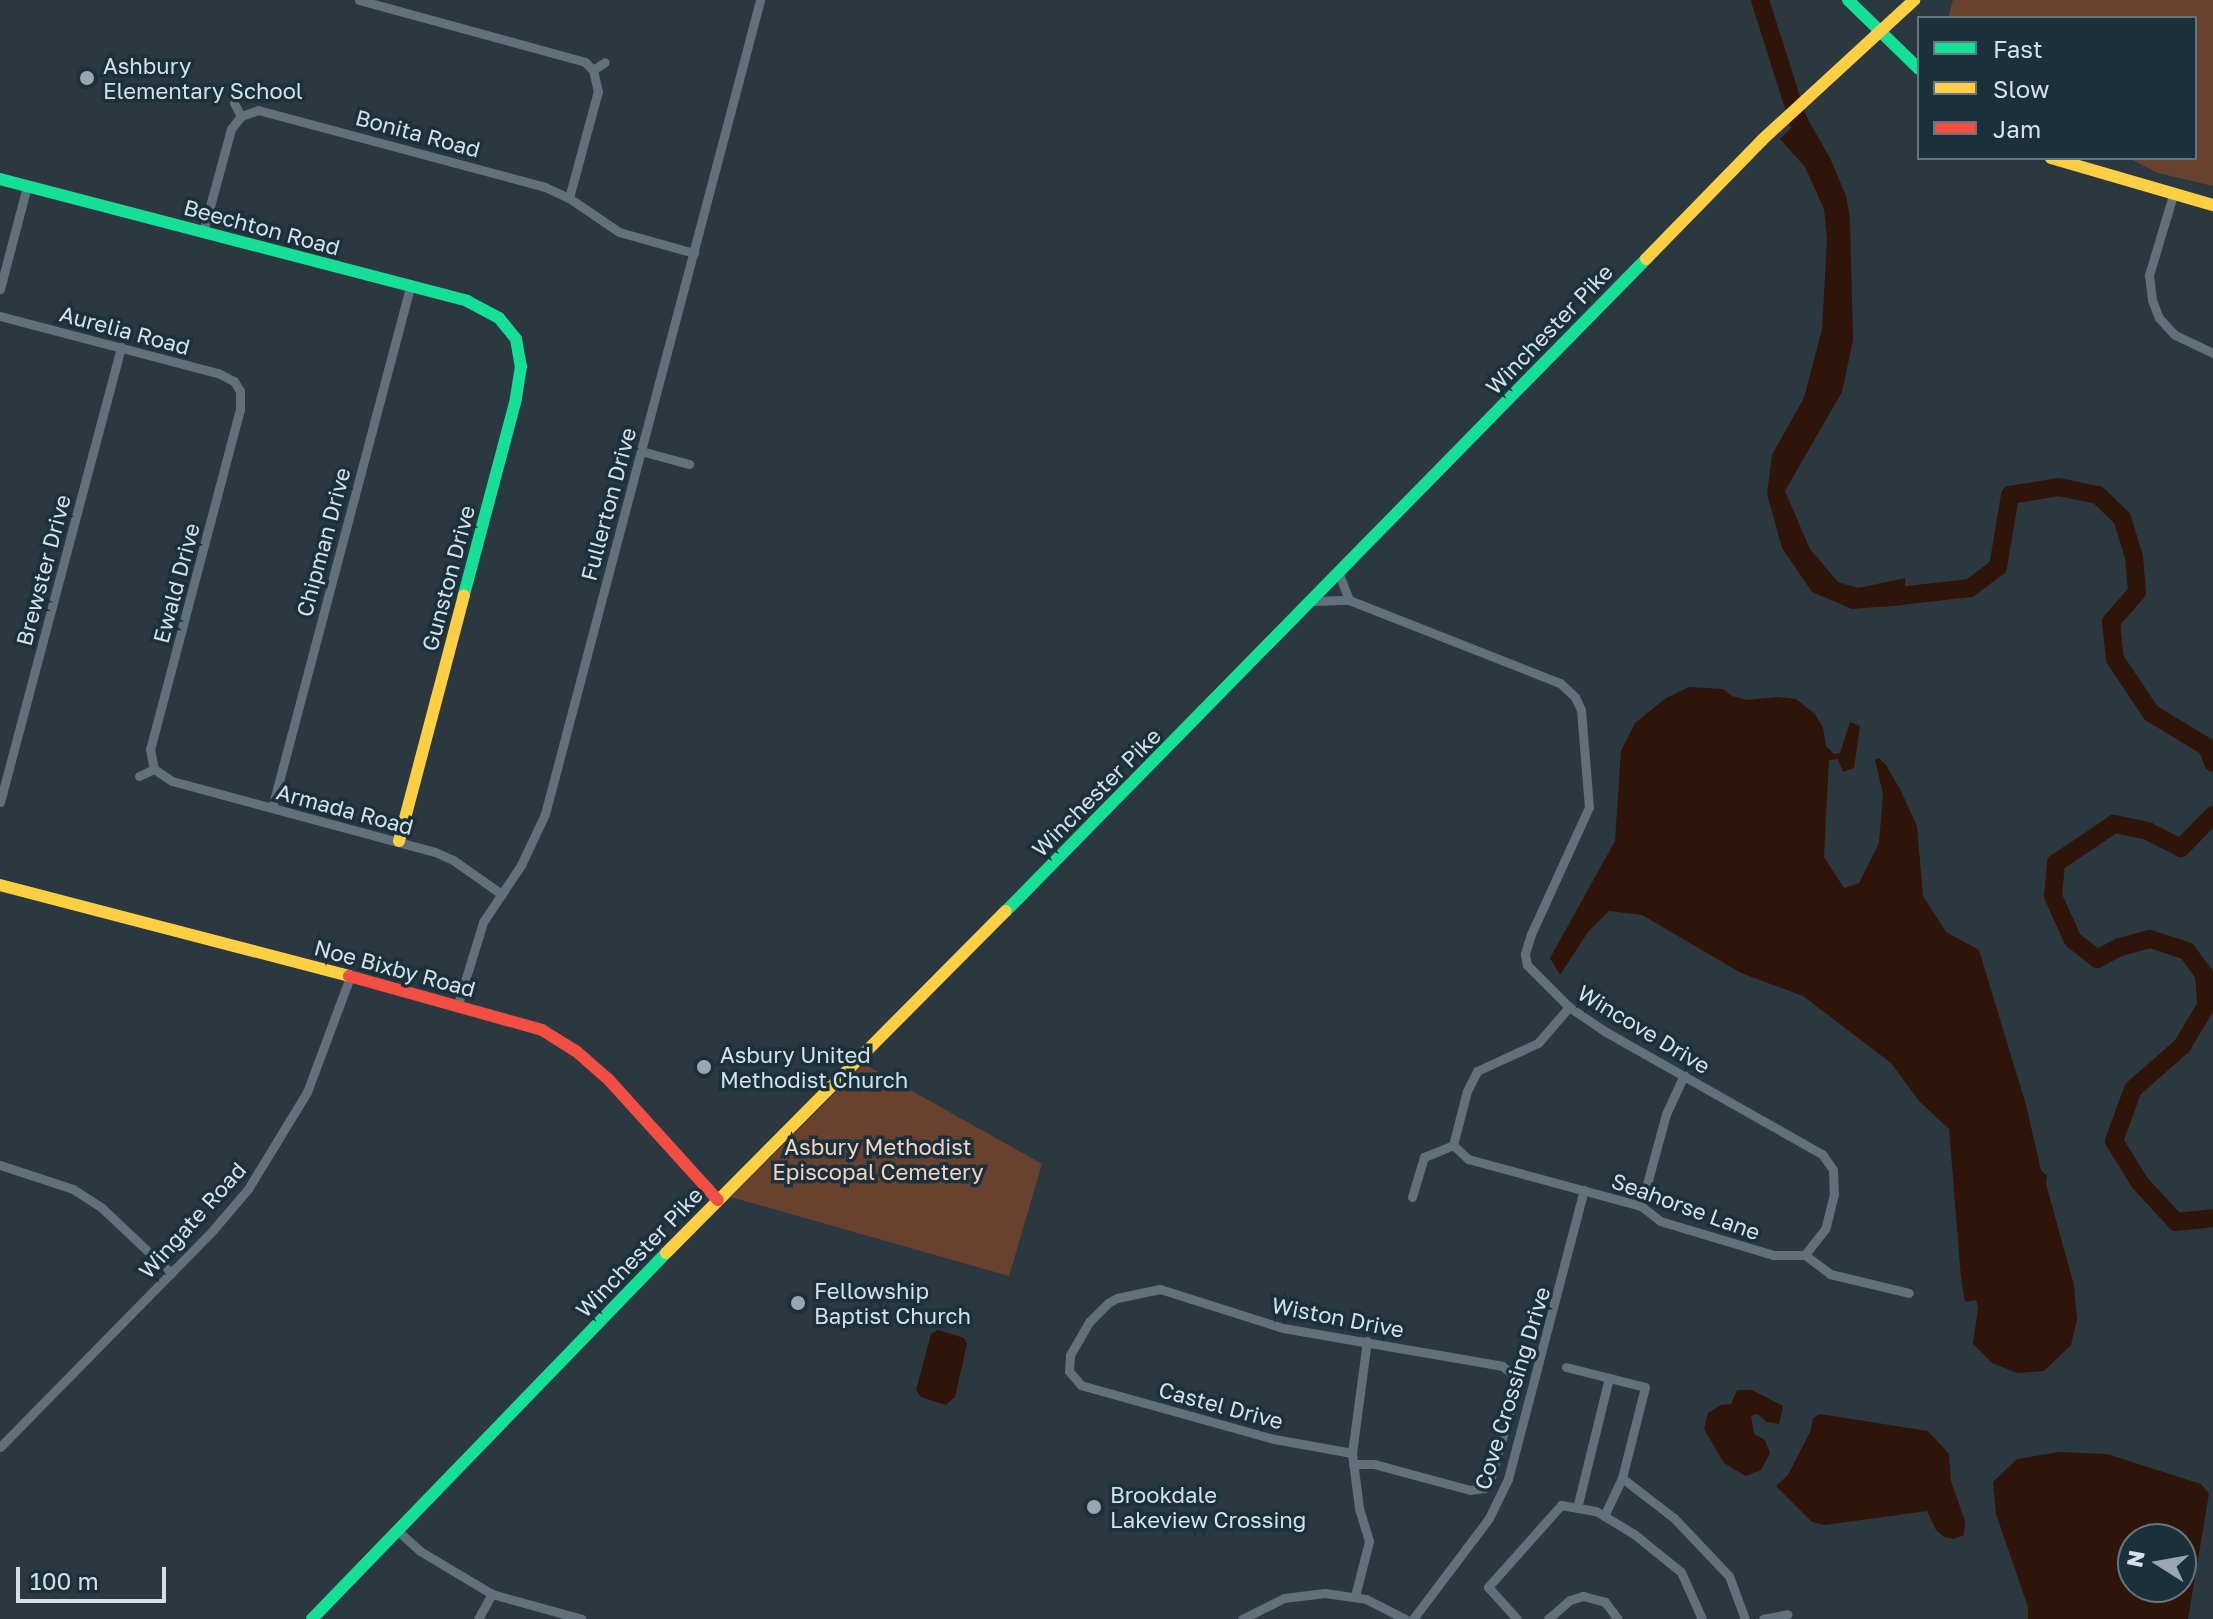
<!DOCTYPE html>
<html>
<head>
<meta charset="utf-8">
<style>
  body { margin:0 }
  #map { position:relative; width:2213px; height:1619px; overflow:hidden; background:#2c383f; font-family:"Golos Text",sans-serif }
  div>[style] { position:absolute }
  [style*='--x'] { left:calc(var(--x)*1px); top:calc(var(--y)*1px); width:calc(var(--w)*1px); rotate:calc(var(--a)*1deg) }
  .green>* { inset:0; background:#69422f }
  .water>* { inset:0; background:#2f1509 }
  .river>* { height:18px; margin:-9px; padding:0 9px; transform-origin:9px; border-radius:9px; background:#2f1509 }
  .street>* { height:9px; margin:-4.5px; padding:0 4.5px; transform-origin:4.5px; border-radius:4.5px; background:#61717a }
  .fast>* { height:12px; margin:-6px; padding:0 6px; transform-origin:6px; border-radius:6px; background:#16e098 }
  .slow>* { height:12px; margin:-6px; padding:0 6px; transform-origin:6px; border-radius:6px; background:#ffcf43 }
  .jam>* { height:12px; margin:-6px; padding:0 6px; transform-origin:6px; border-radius:6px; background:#f24e42 }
  .dots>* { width:22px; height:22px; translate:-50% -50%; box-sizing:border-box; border:4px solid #1a313c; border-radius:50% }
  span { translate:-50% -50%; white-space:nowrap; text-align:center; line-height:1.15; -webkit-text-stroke:7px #1a313c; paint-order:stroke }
  .poi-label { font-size:22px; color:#d4e1e9 }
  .left { translate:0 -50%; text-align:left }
  .street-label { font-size:22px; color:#d4e1e9 }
  .park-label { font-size:22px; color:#f6d2c0 }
  .legend { position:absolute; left:1917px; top:16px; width:280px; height:144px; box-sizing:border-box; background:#1a313c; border:2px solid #647781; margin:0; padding:10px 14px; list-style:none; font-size:24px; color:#d4e1e9 }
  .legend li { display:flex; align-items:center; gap:16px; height:40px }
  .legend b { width:40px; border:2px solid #647781 }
  .north { position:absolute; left:2117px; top:1523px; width:80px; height:80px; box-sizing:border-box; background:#1a313c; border:2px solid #647781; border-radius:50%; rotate:281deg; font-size:22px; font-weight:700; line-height:32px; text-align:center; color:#d4e1e9 }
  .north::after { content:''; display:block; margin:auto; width:28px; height:36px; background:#99a6ae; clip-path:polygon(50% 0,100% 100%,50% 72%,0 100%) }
  .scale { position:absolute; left:16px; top:1567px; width:150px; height:36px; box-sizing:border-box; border:4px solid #d4e1e9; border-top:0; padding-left:10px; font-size:24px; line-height:28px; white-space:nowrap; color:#d4e1e9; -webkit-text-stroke:6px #1a313c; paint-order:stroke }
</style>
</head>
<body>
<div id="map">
  <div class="green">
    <div style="clip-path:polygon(1953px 0,2213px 0,2213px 186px,2158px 173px,2129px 158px,2195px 158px,2195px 18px,1948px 18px)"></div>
    <div style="clip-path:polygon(864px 1064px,1042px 1164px,1009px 1276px,731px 1197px)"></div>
  </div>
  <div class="water">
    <div style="clip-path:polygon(1805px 114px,1831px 160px,1846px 196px,1850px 219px,1853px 340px,1842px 392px,1785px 491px,1810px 549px,1838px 582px,1858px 588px,1905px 578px,1905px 605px,1852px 609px,1812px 592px,1782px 548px,1767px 494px,1772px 455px,1804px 398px,1822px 329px,1827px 240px,1824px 209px,1805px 167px,1780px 139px)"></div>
    <div style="clip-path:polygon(1689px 687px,1723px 689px,1732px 696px,1746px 700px,1778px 697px,1796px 699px,1815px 714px,1823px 728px,1826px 746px,1834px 754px,1840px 753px,1850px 722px,1860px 726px,1854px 768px,1843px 772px,1838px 759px,1829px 760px,1824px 857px,1844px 888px,1859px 883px,1879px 843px,1883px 794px,1875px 760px,1879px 758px,1886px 765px,1900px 789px,1917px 826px,1923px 896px,1946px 932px,1979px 950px,2026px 1105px,2041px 1170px,2047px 1176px,2046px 1184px,2074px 1285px,2077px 1320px,2071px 1345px,2044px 1371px,2017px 1373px,1992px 1363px,1973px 1344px,1978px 1307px,1976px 1300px,1965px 1302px,1961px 1278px,1949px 1129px,1919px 1101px,1891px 1063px,1803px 996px,1741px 973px,1642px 915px,1609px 911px,1588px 932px,1560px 975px,1550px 958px,1615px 841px,1621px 751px,1635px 723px,1666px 698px)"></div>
    <div style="clip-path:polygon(938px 1330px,964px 1338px,967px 1344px,955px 1397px,946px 1405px,921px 1397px,916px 1390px,931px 1334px)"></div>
    <div style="clip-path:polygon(1737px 1390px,1752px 1390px,1783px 1406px,1779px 1424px,1767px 1422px,1757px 1414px,1751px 1416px,1754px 1434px,1765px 1440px,1770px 1453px,1761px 1470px,1746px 1476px,1724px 1463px,1704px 1429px,1708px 1413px,1721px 1405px,1731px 1404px)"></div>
    <div style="clip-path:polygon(1820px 1414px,1928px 1431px,1949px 1454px,1951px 1481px,1965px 1521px,1964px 1535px,1954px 1539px,1944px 1537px,1936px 1530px,1927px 1511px,1825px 1525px,1812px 1522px,1776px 1486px,1788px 1475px,1811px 1430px,1813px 1418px)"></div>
    <div style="clip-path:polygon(evenodd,2059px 1452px,2107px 1454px,2201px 1484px,2209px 1494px,2188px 1619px,2028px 1619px,2028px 1607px,1996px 1514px,1993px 1482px,2017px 1459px,2059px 1452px,2133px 1539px,2181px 1539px,2181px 1587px,2133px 1587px,2133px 1539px)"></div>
  </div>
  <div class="river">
    <div style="--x:1760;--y:0;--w:149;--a:72.4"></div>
    <div style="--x:1881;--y:598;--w:90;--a:-6.4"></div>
    <div style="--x:1970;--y:588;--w:35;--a:-37"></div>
    <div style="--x:1998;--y:567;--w:73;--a:-80.5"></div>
    <div style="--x:2010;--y:495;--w:50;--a:-9.3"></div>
    <div style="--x:2059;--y:487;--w:40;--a:12"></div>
    <div style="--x:2098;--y:495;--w:33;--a:44"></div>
    <div style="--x:2122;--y:518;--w:41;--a:72.9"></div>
    <div style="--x:2134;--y:557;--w:35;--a:85"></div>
    <div style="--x:2137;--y:592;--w:40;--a:131"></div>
    <div style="--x:2111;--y:622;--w:37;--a:84"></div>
    <div style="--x:2115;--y:659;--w:65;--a:56.3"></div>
    <div style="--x:2151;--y:713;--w:66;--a:31.3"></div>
    <div style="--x:2207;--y:747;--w:17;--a:69"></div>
    <div style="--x:2213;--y:815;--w:46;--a:134.1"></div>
    <div style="--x:2181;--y:848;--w:37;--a:-153"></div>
    <div style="--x:2148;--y:831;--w:35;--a:-168"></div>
    <div style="--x:2114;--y:824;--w:70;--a:146.1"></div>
    <div style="--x:2056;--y:863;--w:33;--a:95"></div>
    <div style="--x:2053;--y:896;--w:48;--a:65.6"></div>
    <div style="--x:2073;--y:940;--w:31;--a:38"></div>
    <div style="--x:2097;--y:959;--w:26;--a:-28"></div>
    <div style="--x:2120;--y:947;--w:31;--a:-15"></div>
    <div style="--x:2150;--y:939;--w:39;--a:18"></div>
    <div style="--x:2187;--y:951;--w:29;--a:54"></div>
    <div style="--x:2204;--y:974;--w:32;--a:86"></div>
    <div style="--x:2206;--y:1006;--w:47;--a:121"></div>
    <div style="--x:2182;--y:1046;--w:65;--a:138.7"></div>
    <div style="--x:2133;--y:1089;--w:55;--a:110.1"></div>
    <div style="--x:2114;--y:1141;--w:49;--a:58.2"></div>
    <div style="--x:2140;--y:1183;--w:53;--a:47.3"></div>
    <div style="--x:2176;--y:1222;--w:37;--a:-6"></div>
  </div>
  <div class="street">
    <div style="--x:359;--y:0;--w:234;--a:15.3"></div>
    <div style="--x:585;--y:62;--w:11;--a:45"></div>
    <div style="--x:593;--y:70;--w:22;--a:77"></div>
    <div style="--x:598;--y:91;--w:111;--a:105.2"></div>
    <div style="--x:593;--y:70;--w:14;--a:-34"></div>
    <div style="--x:234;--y:103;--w:15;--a:62"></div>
    <div style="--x:2173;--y:195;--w:84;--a:106.7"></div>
    <div style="--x:2149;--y:275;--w:25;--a:83"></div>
    <div style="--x:2152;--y:300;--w:19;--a:69"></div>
    <div style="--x:2159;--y:318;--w:23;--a:47"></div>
    <div style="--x:2175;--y:335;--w:42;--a:25.3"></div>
    <div style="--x:203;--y:232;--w:107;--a:-74.8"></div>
    <div style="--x:231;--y:129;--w:16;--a:-52"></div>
    <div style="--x:241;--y:116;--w:18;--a:-19"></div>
    <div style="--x:258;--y:110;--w:297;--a:15"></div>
    <div style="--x:545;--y:187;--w:26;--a:25"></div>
    <div style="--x:569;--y:198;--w:60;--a:34.2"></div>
    <div style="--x:619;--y:232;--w:78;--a:15.6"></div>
    <div style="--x:0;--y:289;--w:106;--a:-75.3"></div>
    <div style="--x:0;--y:316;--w:225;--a:14.7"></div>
    <div style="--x:218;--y:373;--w:18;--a:27"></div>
    <div style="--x:234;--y:381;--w:12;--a:59"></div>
    <div style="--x:240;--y:391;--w:18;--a:90"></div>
    <div style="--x:240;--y:409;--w:352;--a:104.8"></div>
    <div style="--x:150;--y:749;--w:20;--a:79"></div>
    <div style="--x:154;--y:769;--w:22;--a:34"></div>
    <div style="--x:172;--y:781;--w:272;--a:15.1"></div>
    <div style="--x:435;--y:852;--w:20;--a:24"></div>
    <div style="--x:453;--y:860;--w:57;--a:35.1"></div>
    <div style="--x:641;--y:451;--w:50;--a:15.2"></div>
    <div style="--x:1339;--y:574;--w:28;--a:69"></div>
    <div style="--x:1313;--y:601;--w:36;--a:-2"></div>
    <div style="--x:1349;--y:600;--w:227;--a:21.5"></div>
    <div style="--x:1560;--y:683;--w:21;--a:43"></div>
    <div style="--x:1575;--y:697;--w:14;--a:65"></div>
    <div style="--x:1581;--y:710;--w:97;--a:85.3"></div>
    <div style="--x:1589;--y:807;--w:140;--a:114.5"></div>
    <div style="--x:1531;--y:934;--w:21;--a:107"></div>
    <div style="--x:1525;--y:954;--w:11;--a:80"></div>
    <div style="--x:1527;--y:965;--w:59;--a:45"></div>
    <div style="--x:1569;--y:1007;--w:45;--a:34"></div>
    <div style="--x:1606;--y:1032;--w:248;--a:29.5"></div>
    <div style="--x:1822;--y:1154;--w:19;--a:55"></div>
    <div style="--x:1833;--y:1170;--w:24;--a:88"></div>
    <div style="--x:1834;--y:1194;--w:36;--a:104"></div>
    <div style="--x:1825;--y:1229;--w:33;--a:128"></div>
    <div style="--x:139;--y:776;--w:17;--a:-25"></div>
    <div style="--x:0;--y:802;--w:471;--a:-75.1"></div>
    <div style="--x:272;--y:808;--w:539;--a:-75.16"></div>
    <div style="--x:458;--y:1004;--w:86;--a:-73"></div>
    <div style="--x:483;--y:922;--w:69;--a:-56.3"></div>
    <div style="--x:521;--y:865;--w:56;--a:-64.8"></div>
    <div style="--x:545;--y:814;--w:842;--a:-75.2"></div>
    <div style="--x:1453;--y:1145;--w:21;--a:43"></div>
    <div style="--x:1468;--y:1159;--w:179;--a:15.2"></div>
    <div style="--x:1641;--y:1206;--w:24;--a:38"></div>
    <div style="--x:1660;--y:1221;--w:118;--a:16.7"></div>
    <div style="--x:1773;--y:1255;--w:32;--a:0"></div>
    <div style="--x:1453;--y:1145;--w:56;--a:-75.5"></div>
    <div style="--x:1467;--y:1091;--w:22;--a:-63"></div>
    <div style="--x:1477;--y:1071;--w:67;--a:-24.7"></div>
    <div style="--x:1538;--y:1043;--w:48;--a:-49.3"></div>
    <div style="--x:0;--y:1165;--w:77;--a:18.2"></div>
    <div style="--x:73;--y:1189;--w:35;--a:33"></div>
    <div style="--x:102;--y:1208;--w:95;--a:43.3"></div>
    <div style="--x:1412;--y:1197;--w:42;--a:-73.3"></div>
    <div style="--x:1424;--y:1157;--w:31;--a:-22"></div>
    <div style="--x:1641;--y:1206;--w:95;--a:-74.8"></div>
    <div style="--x:1666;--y:1114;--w:43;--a:-65.2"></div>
    <div style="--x:1805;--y:1255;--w:31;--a:37"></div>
    <div style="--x:1830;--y:1274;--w:81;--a:13.5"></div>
    <div style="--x:1566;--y:1367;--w:81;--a:14.2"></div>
    <div style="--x:1645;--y:1387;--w:94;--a:104.2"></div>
    <div style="--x:1622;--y:1478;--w:42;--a:115.3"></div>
    <div style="--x:0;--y:1447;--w:304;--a:-45.5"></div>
    <div style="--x:213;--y:1230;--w:54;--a:-49.5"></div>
    <div style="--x:248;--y:1189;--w:114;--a:-58.7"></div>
    <div style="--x:307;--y:1092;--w:123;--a:-69.5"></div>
    <div style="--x:1352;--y:1453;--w:79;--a:-169.8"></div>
    <div style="--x:1274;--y:1439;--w:200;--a:-164.4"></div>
    <div style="--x:1081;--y:1385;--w:18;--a:-131"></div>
    <div style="--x:1069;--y:1371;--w:16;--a:-86"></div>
    <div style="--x:1070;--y:1355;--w:39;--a:-60"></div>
    <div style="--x:1090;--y:1321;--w:25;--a:-45"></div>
    <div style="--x:1108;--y:1303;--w:10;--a:-29"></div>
    <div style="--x:1117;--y:1298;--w:44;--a:-11.8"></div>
    <div style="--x:1160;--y:1289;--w:129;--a:17.6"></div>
    <div style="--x:1283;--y:1328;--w:222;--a:9.8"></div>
    <div style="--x:1502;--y:1366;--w:15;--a:37"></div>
    <div style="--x:1514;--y:1375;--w:12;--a:81"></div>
    <div style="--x:1516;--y:1387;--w:42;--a:105"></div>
    <div style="--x:1505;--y:1428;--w:51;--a:105.9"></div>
    <div style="--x:1491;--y:1477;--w:13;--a:122"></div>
    <div style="--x:1484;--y:1488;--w:14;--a:172"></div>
    <div style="--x:1470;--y:1490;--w:99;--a:-164.8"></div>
    <div style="--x:1374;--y:1464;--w:21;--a:180"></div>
    <div style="--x:1622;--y:1478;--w:66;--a:37.6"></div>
    <div style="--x:1674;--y:1518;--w:80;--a:46.5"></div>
    <div style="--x:1729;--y:1576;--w:46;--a:69.6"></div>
    <div style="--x:1577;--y:1508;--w:134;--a:-76.2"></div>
    <div style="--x:398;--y:1531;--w:30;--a:42"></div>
    <div style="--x:420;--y:1551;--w:84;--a:30.8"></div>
    <div style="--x:492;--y:1594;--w:93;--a:15.5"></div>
    <div style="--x:1355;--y:1596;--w:57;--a:-75.7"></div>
    <div style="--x:1369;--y:1541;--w:34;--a:-107"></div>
    <div style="--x:1359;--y:1508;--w:55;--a:-97.3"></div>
    <div style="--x:1352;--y:1453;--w:113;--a:-82.4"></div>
    <div style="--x:478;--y:1619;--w:29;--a:-61"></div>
    <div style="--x:1242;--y:1619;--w:47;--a:-26.6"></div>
    <div style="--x:1284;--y:1598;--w:41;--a:-7"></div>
    <div style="--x:1325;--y:1593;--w:41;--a:8.3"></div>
    <div style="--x:1366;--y:1599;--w:44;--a:27.1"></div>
    <div style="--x:1413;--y:1619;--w:126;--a:-53"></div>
    <div style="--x:1489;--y:1518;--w:43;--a:-64"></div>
    <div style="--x:1508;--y:1479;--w:299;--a:-75.3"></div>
    <div style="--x:1517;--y:1619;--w:43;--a:-132.2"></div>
    <div style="--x:1488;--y:1587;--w:110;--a:-48.3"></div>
    <div style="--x:1561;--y:1505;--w:36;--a:10"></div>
    <div style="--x:1596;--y:1511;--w:44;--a:31.2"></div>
    <div style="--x:1634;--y:1534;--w:60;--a:39"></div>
    <div style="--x:1681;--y:1572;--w:51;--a:65.9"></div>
    <div style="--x:1548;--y:1619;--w:29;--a:-41"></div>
    <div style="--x:1570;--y:1600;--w:14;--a:-17"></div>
    <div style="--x:1583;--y:1596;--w:23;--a:15"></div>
    <div style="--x:1605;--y:1602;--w:21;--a:53"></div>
    <div style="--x:1763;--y:1619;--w:25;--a:-11"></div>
  </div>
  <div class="fast">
    <div style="--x:1848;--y:0;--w:99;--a:44.2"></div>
    <div style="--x:0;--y:179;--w:483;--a:14.6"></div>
    <div style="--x:467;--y:301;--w:36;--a:28"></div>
    <div style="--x:499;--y:318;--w:27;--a:51"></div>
    <div style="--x:516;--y:339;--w:27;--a:80"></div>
    <div style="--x:521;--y:366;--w:33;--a:99"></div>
    <div style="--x:516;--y:399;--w:203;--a:104.9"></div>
    <div style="--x:1006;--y:911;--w:914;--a:-45.53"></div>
    <div style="--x:312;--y:1619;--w:509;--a:-45.95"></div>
  </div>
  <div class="slow">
    <div style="--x:2051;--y:158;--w:169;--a:16.2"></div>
    <div style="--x:1646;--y:259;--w:166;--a:-45.7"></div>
    <div style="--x:1762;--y:140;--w:207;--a:-42.6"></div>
    <div style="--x:399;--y:841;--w:254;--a:-75.2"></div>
    <div style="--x:0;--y:885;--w:361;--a:14.6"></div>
    <div style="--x:666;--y:1253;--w:482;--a:-45.2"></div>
  </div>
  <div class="jam">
    <div style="--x:349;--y:976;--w:200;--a:15.6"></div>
    <div style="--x:542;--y:1030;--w:40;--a:32"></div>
    <div style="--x:576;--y:1051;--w:44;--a:41.3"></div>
    <div style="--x:609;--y:1080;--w:162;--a:47.8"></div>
  </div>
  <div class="dots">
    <div style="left:87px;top:78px;background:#99a6ae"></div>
    <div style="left:704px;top:1067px;background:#99a6ae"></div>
    <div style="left:798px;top:1303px;background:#99a6ae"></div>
    <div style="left:1094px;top:1507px;background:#99a6ae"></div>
  </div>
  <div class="poi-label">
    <span class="left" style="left:103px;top:78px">Ashbury<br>Elementary School</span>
    <span class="left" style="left:720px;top:1067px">Asbury United<br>Methodist Church</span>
    <span class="left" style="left:814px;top:1303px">Fellowship<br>Baptist Church</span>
    <span class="left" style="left:1110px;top:1507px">Brookdale<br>Lakeview Crossing</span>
  </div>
  <div class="street-label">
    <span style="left:418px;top:133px;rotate:15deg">Bonita Road</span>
    <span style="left:262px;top:227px;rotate:15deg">Beechton Road</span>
    <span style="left:1549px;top:329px;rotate:-46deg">Winchester Pike</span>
    <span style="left:125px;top:330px;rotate:15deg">Aurelia Road</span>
    <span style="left:608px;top:504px;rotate:-75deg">Fullerton Drive</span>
    <span style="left:323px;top:542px;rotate:-75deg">Chipman Drive</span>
    <span style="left:43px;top:570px;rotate:-75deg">Brewster Drive</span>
    <span style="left:448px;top:578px;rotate:-75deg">Gunston Drive</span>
    <span style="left:176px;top:583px;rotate:-75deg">Ewald Drive</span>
    <span style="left:1096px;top:792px;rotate:-45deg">Winchester Pike</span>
    <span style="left:345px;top:809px;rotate:15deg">Armada Road</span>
    <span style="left:395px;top:968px;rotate:15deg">Noe Bixby Road</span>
    <span style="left:1644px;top:1029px;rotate:31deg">Wincove Drive</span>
    <span style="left:1686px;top:1206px;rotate:20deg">Seahorse Lane</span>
    <span style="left:192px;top:1220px;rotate:-48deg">Wingate Road</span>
    <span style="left:639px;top:1252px;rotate:-46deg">Winchester Pike</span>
    <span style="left:1338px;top:1317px;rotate:11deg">Wiston Drive</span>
    <span style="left:1512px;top:1388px;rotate:-73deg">Cove Crossing Drive</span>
    <span style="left:1221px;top:1405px;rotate:15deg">Castel Drive</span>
  </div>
  <div class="park-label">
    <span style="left:878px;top:1159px">Asbury Methodist<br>Episcopal Cemetery</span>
  </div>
  <ul class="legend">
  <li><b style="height:10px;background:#16e098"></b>Fast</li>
  <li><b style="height:10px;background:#ffcf43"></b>Slow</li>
  <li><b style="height:10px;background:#f24e42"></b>Jam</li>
  </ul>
  <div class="north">N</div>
  <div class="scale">100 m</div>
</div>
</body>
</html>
